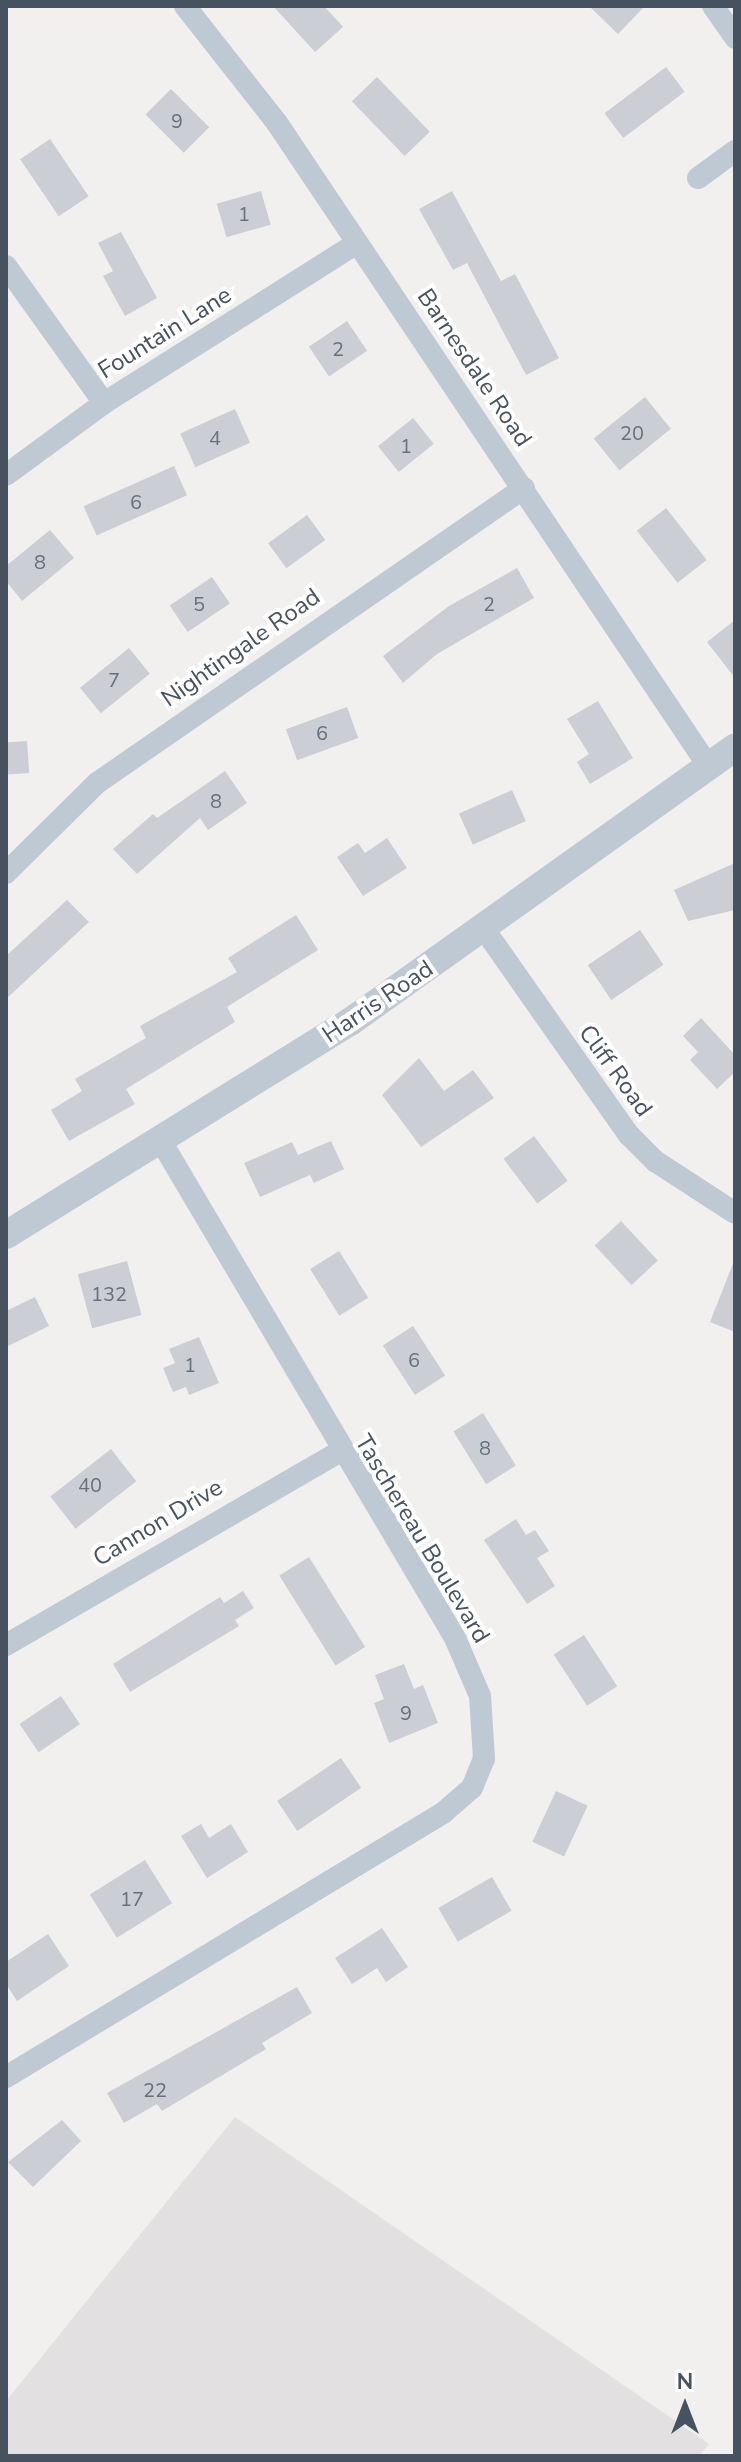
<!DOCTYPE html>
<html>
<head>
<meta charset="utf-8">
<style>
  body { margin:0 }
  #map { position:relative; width:741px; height:2462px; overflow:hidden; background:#f2efef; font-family:"Nunito Sans",sans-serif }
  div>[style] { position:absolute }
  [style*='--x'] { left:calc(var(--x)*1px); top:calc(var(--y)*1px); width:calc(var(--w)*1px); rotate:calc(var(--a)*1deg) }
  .education>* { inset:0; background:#e3e0e1 }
  .building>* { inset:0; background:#cbced5; transform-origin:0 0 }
  .minor>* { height:22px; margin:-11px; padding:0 11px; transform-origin:11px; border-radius:11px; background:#bfc9d3 }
  .tertiary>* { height:28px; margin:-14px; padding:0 14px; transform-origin:14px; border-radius:14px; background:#bfc9d3 }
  span { translate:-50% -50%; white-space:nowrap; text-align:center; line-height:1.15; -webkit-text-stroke:8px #fff; paint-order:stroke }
  .number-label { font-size:20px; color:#67717c }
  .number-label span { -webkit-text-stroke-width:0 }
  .street-label { font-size:24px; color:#46525f }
  .frame { position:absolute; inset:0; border:8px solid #46525f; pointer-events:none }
  .north { position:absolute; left:645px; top:2366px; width:80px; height:80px; -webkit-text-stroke:6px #fff; paint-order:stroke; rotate:0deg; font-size:22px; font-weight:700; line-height:32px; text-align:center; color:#46525f }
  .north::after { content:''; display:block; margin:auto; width:28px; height:36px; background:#46525f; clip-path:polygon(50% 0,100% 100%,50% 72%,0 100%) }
</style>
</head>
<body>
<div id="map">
  <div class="education">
    <div style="clip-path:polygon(235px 2117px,709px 2444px,699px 2456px,6px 2456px,6px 2401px)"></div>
  </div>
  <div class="building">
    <div style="clip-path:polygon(273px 6px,324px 6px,343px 27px,315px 52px)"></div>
    <div style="clip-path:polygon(589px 6px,645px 6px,618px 34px)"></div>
    <div style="left:666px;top:67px;width:31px;height:77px;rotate:53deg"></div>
    <div style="left:377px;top:77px;width:76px;height:35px;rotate:46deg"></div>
    <div style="left:171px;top:89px;width:54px;height:36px;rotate:45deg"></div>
    <div style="left:50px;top:139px;width:69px;height:36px;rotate:56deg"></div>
    <div style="left:261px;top:191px;width:35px;height:46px;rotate:74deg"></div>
    <div style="clip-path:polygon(452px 191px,501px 281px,515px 274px,559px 358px,526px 375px,467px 263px,453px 270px,419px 209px)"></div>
    <div style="clip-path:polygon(121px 232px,157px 298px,125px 316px,103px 276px,113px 271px,98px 243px)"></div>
    <div style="left:347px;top:321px;width:36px;height:46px;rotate:56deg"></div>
    <div style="left:645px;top:397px;width:41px;height:66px;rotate:51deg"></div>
    <div style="left:235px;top:409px;width:37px;height:60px;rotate:66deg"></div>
    <div style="left:413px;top:418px;width:33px;height:45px;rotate:51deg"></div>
    <div style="left:174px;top:466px;width:32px;height:99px;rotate:66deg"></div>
    <div style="left:666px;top:508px;width:66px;height:37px;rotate:52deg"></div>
    <div style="left:307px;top:515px;width:31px;height:48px;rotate:54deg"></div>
    <div style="clip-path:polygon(50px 530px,74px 558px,22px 601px,6px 581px,6px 566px)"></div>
    <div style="clip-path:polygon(517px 568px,534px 598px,437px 654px,403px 683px,383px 656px,449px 606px)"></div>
    <div style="left:212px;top:577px;width:32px;height:51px;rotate:56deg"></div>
    <div style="clip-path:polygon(735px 620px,735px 678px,707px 642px)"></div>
    <div style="left:129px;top:648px;width:33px;height:63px;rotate:51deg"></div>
    <div style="clip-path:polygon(598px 701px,633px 758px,590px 784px,577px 762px,589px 754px,567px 719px)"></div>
    <div style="left:347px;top:707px;width:33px;height:65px;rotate:70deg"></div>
    <div style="left:27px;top:741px;width:32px;height:21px;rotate:86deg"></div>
    <div style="clip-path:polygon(225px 771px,247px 803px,208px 830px,200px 818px,137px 874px,113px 849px,153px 814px,157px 818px)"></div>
    <div style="left:512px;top:790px;width:34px;height:58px;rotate:66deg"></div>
    <div style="clip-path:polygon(387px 838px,407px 868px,363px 896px,337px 857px,358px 843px,365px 853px)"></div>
    <div style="clip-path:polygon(735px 863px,735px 910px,688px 921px,674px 890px)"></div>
    <div style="clip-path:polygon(67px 900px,89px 922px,6px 999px,6px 956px)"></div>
    <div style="clip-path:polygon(296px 915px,318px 950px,227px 1007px,235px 1022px,126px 1089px,135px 1104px,69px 1141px,51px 1110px,82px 1091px,75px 1079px,146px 1038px,140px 1026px,237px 972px,228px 958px)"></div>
    <div style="left:640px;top:930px;width:42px;height:63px;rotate:56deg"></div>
    <div style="clip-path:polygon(701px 1018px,735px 1055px,735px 1072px,717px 1089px,690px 1060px,698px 1052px,683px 1036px)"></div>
    <div style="clip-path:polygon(419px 1058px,444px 1091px,473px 1070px,494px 1098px,421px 1147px,382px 1095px)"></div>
    <div style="left:534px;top:1136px;width:56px;height:38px;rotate:53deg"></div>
    <div style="clip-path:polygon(331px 1141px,344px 1169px,314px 1183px,310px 1175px,260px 1197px,244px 1163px,292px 1142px,298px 1155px)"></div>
    <div style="left:621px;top:1221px;width:54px;height:36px;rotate:47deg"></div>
    <div style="left:339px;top:1251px;width:55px;height:34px;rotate:58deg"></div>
    <div style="left:127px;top:1261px;width:56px;height:51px;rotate:75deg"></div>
    <div style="clip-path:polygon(734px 1261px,735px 1261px,735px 1332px,710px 1322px)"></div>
    <div style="clip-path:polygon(35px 1297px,49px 1326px,6px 1347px,6px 1311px)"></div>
    <div style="left:413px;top:1326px;width:59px;height:36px;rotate:57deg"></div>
    <div style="clip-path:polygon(199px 1337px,219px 1383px,189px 1395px,186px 1387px,173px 1392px,163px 1368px,175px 1363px,169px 1349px)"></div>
    <div style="left:483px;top:1413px;width:62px;height:35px;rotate:58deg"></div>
    <div style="left:111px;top:1449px;width:41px;height:77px;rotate:52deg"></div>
    <div style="clip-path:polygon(516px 1519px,526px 1535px,535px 1530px,549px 1551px,537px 1558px,555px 1586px,527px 1604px,484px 1540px)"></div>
    <div style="left:309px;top:1557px;width:106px;height:35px;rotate:58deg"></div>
    <div style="clip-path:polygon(243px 1591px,254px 1608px,235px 1620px,239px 1626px,130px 1692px,113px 1664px,220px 1597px,224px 1603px)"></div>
    <div style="left:584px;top:1635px;width:61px;height:36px;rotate:57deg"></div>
    <div style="clip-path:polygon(404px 1664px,414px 1689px,423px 1685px,438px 1723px,389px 1743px,374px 1703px,384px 1699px,375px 1675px)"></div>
    <div style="left:61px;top:1696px;width:34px;height:50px;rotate:56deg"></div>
    <div style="left:341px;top:1758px;width:36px;height:77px;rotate:56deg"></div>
    <div style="left:556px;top:1791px;width:35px;height:56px;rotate:25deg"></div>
    <div style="clip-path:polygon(201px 1824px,209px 1838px,231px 1824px,248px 1852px,207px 1878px,181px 1836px)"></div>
    <div style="left:145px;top:1860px;width:51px;height:65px;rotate:58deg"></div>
    <div style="left:492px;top:1877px;width:39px;height:62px;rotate:60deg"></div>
    <div style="clip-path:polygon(382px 1928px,408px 1967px,386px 1982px,377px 1968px,352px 1984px,335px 1958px)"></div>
    <div style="clip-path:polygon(48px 1934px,69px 1966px,17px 2001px,6px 1984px,6px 1962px)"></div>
    <div style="clip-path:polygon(297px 1987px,312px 2013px,262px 2043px,266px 2049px,162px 2111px,157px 2104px,124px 2123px,107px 2093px)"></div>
    <div style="clip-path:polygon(62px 2120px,81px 2141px,33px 2187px,8px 2162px)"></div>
  </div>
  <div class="minor">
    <div style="--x:185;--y:6;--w:149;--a:51.8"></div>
    <div style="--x:277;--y:123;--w:775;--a:56.15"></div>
    <div style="--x:713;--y:6;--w:39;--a:55"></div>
    <div style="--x:698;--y:178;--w:46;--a:-36.1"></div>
    <div style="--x:6;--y:266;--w:168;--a:54.4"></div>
    <div style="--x:6;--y:475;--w:122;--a:-36.3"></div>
    <div style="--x:104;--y:403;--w:299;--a:-32.3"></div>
    <div style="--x:6;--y:873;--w:128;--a:-44.7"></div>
    <div style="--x:97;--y:783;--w:519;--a:-34.64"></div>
    <div style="--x:484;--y:929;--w:252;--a:54.9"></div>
    <div style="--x:629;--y:1135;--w:37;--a:45"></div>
    <div style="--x:655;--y:1161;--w:95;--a:33"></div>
    <div style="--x:6;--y:1645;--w:385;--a:-30.1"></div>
    <div style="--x:6;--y:2077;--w:511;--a:-31.14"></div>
    <div style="--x:443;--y:1813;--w:38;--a:-41"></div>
    <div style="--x:472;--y:1788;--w:31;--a:-68"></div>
    <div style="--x:484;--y:1759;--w:63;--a:-93.6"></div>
    <div style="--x:480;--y:1696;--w:63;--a:-113.3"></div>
    <div style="--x:455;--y:1638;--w:575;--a:-120.62"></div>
  </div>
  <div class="tertiary">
    <div style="--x:6;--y:1235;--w:405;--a:-31.8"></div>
    <div style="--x:350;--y:1022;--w:473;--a:-35.5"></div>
  </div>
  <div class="number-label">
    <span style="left:177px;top:121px">9</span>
    <span style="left:244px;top:214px">1</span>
    <span style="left:338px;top:349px">2</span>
    <span style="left:632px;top:433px">20</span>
    <span style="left:215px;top:438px">4</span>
    <span style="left:406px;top:446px">1</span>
    <span style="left:136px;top:502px">6</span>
    <span style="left:40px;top:562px">8</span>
    <span style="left:199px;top:604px">5</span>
    <span style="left:489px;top:604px">2</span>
    <span style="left:114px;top:680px">7</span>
    <span style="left:322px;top:733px">6</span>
    <span style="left:216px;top:801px">8</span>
    <span style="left:109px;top:1294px">132</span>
    <span style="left:414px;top:1360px">6</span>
    <span style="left:190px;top:1365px">1</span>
    <span style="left:485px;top:1448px">8</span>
    <span style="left:90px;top:1485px">40</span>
    <span style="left:406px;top:1713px">9</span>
    <span style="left:132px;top:1899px">17</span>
    <span style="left:155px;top:2090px">22</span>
  </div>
  <div class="street-label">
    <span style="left:165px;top:333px;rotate:-32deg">Fountain Lane</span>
    <span style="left:474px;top:368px;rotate:56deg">Barnesdale Road</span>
    <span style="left:241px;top:648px;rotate:-35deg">Nightingale Road</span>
    <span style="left:378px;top:1002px;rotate:-34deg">Harris Road</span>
    <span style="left:615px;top:1071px;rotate:54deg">Cliff Road</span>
    <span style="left:158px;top:1523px;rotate:-31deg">Cannon Drive</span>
    <span style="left:422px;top:1539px;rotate:59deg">Taschereau Boulevard</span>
  </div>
  <div class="frame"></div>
  <div class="north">N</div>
</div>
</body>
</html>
